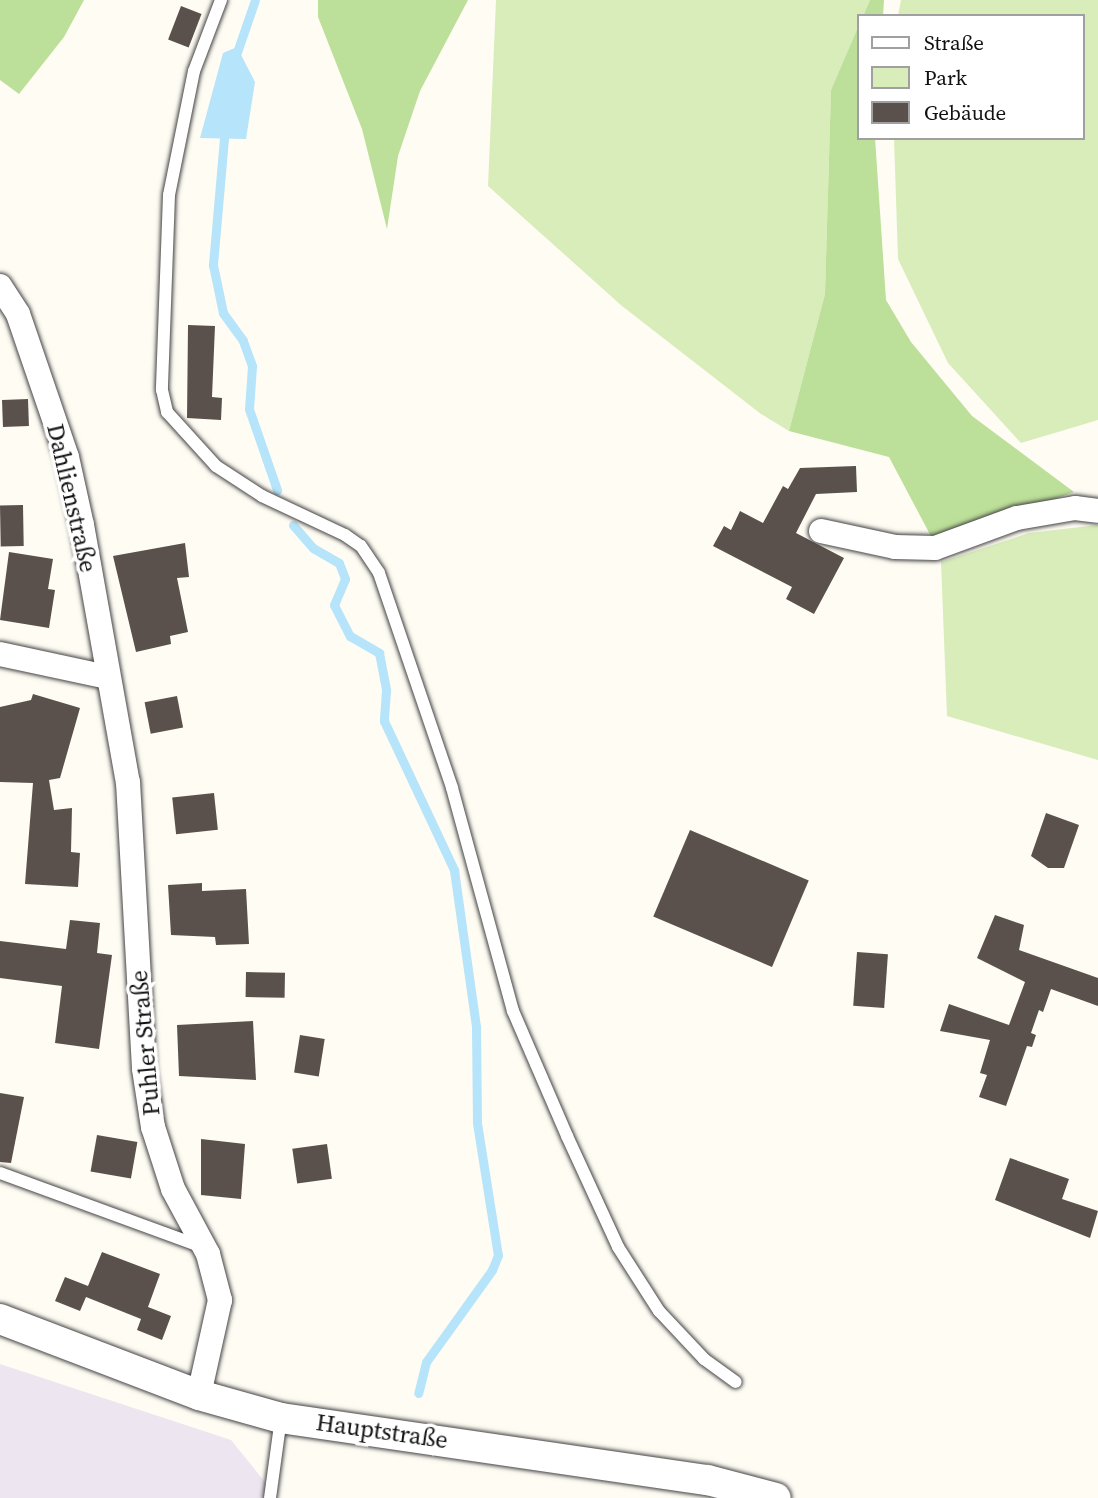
<!DOCTYPE html>
<html>
<head>
<meta charset="utf-8">
<style>
  body { margin:0 }
  #map { position:relative; width:1098px; height:1498px; overflow:hidden; background:#fffcf4; font-family:"Source Serif 4",serif }
  div>[style] { position:absolute }
  [style*='--x'] { left:calc(var(--x)*1px); top:calc(var(--y)*1px); width:calc(var(--w)*1px); rotate:calc(var(--a)*1deg) }
  .industrial>* { inset:0; background:#ede5ef }
  .green>* { inset:0; background:#d8edba }
  .forest>* { inset:0; background:#bcdf99 }
  .water>* { inset:0; background:#b6e4fa }
  .stream>* { height:9px; margin:-4.5px; padding:0 4.5px; transform-origin:4.5px; border-radius:4.5px; background:#b6e4fa }
  .building>* { inset:0; background:#5a514c; transform-origin:0 0 }
  .roads { filter:drop-shadow(0 0 2px #444) drop-shadow(0 0 2px #444) }
  .service>* { height:12px; margin:-6px; padding:0 6px; transform-origin:6px; border-radius:6px; background:#fff }
  .minor>* { height:24px; margin:-12px; padding:0 12px; transform-origin:12px; border-radius:12px; background:#fff }
  .tertiary>* { height:30px; margin:-15px; padding:0 15px; transform-origin:15px; border-radius:15px; background:#fff }
  span { translate:-50% -50%; white-space:nowrap; text-align:center; line-height:1.15; -webkit-text-stroke:7px #fff; paint-order:stroke }
  .street-label { font-size:24px; color:#111 }
  .legend { position:absolute; left:857px; top:14px; width:228px; height:126px; box-sizing:border-box; background:#fff; border:2px solid #a0a0a0; margin:0; padding:9px 12px; list-style:none; font-size:21px; color:#111 }
  .legend li { display:flex; align-items:center; gap:14px; height:35px }
  .legend b { width:35px; border:2px solid #a0a0a0 }
</style>
</head>
<body>
<div id="map">
  <div class="industrial">
    <div style="clip-path:polygon(0 1364px,231px 1440px,278px 1498px,0 1498px)"></div>
  </div>
  <div class="green">
    <div style="clip-path:polygon(496px 0,870px 0,863px 16px,858px 16px,858px 27px,831px 90px,825px 294px,789px 431px,761px 414px,622px 306px,488px 186px)"></div>
    <div style="clip-path:polygon(901px 0,1098px 0,1098px 420px,1021px 443px,948px 363px,898px 259px,894px 138px,1082px 138px,1082px 16px,898px 16px)"></div>
    <div style="clip-path:polygon(1098px 525px,1098px 760px,947px 716px,941px 562px,1029px 533px)"></div>
  </div>
  <div class="forest">
    <div style="clip-path:polygon(0 0,84px 0,64px 37px,19px 94px,0 80px)"></div>
    <div style="clip-path:polygon(318px 0,468px 0,420px 91px,398px 156px,387px 229px,362px 129px,318px 17px)"></div>
    <div style="clip-path:polygon(870px 0,884px 0,883px 16px,863px 16px)"></div>
    <div style="clip-path:polygon(858px 27px,858px 138px,875px 138px,886px 300px,911px 342px,972px 416px,1074px 492px,934px 542px,889px 457px,789px 431px,825px 294px,831px 90px)"></div>
  </div>
  <div class="water">
    <div style="clip-path:polygon(237px 47px,255px 82px,246px 139px,200px 138px,223px 53px)"></div>
  </div>
  <div class="stream">
    <div style="--x:235;--y:58;--w:61;--a:-71"></div>
    <div style="--x:225;--y:127;--w:139;--a:95"></div>
    <div style="--x:213;--y:265;--w:49;--a:78.2"></div>
    <div style="--x:223;--y:313;--w:34;--a:54"></div>
    <div style="--x:243;--y:341;--w:27;--a:70"></div>
    <div style="--x:252;--y:366;--w:43;--a:94"></div>
    <div style="--x:249;--y:409;--w:86;--a:70.9"></div>
    <div style="--x:293;--y:525;--w:30;--a:49"></div>
    <div style="--x:313;--y:548;--w:30;--a:30"></div>
    <div style="--x:339;--y:563;--w:17;--a:69"></div>
    <div style="--x:345;--y:579;--w:28;--a:113"></div>
    <div style="--x:334;--y:605;--w:35;--a:63"></div>
    <div style="--x:350;--y:636;--w:34;--a:30"></div>
    <div style="--x:379;--y:653;--w:38;--a:79"></div>
    <div style="--x:386;--y:690;--w:31;--a:94"></div>
    <div style="--x:384;--y:721;--w:165;--a:64.8"></div>
    <div style="--x:454;--y:870;--w:159;--a:82"></div>
    <div style="--x:476;--y:1027;--w:96;--a:89.4"></div>
    <div style="--x:477;--y:1123;--w:134;--a:81"></div>
    <div style="--x:498;--y:1255;--w:16;--a:112"></div>
    <div style="--x:492;--y:1270;--w:113;--a:125.7"></div>
    <div style="--x:426;--y:1362;--w:32;--a:104"></div>
  </div>
  <div class="building">
    <div style="left:181px;top:6px;width:22px;height:36px;rotate:21deg"></div>
    <div style="clip-path:polygon(188px 325px,215px 326px,212px 397px,222px 398px,221px 420px,187px 418px)"></div>
    <div style="left:28px;top:399px;width:27px;height:26px;rotate:88deg"></div>
    <div style="clip-path:polygon(856px 466px,857px 492px,816px 494px,796px 533px,844px 558px,814px 614px,786px 599px,792px 587px,713px 546px,724px 526px,731px 530px,740px 511px,763px 523px,783px 486px,788px 489px,800px 468px)"></div>
    <div style="left:23px;top:505px;width:41px;height:23px;rotate:89deg"></div>
    <div style="clip-path:polygon(185px 543px,189px 577px,177px 578px,188px 632px,170px 636px,171px 644px,136px 652px,113px 556px)"></div>
    <div style="clip-path:polygon(9px 552px,53px 559px,48px 589px,55px 590px,49px 628px,0 620px)"></div>
    <div style="clip-path:polygon(33px 694px,80px 708px,60px 778px,49px 780px,54px 810px,72px 808px,71px 852px,80px 853px,78px 887px,25px 884px,33px 783px,0 782px,0 707px,31px 700px)"></div>
    <div style="left:177px;top:696px;width:32px;height:33px;rotate:79deg"></div>
    <div style="left:214px;top:793px;width:37px;height:42px;rotate:84deg"></div>
    <div style="clip-path:polygon(1046px 813px,1079px 825px,1064px 868px,1048px 868px,1031px 856px)"></div>
    <div style="left:690px;top:830px;width:129px;height:94px;rotate:23deg"></div>
    <div style="clip-path:polygon(202px 883px,202px 891px,246px 889px,249px 944px,216px 945px,215px 937px,171px 935px,168px 885px)"></div>
    <div style="clip-path:polygon(995px 915px,1024px 925px,1019px 950px,1098px 978px,1098px 1006px,1051px 989px,1043px 1012px,1039px 1010px,1031px 1033px,1036px 1035px,1032px 1047px,1027px 1046px,1006px 1106px,979px 1097px,987px 1075px,980px 1073px,990px 1040px,940px 1031px,949px 1004px,1009px 1025px,1025px 982px,977px 958px)"></div>
    <div style="clip-path:polygon(70px 920px,100px 923px,97px 953px,112px 955px,99px 1049px,55px 1043px,62px 986px,0 978px,0 941px,66px 949px)"></div>
    <div style="left:857px;top:952px;width:31px;height:54px;rotate:4deg"></div>
    <div style="left:246px;top:972px;width:39px;height:25px;rotate:1deg"></div>
    <div style="clip-path:polygon(253px 1021px,256px 1080px,179px 1076px,177px 1025px)"></div>
    <div style="left:300px;top:1035px;width:25px;height:38px;rotate:9deg"></div>
    <div style="clip-path:polygon(0 1093px,24px 1097px,11px 1163px,0 1162px)"></div>
    <div style="left:97px;top:1135px;width:41px;height:37px;rotate:10deg"></div>
    <div style="clip-path:polygon(201px 1139px,245px 1144px,241px 1199px,201px 1195px)"></div>
    <div style="left:327px;top:1144px;width:35px;height:35px;rotate:82deg"></div>
    <div style="clip-path:polygon(1010px 1158px,1069px 1179px,1062px 1199px,1098px 1211px,1090px 1238px,995px 1200px)"></div>
    <div style="clip-path:polygon(102px 1252px,160px 1274px,148px 1307px,171px 1316px,162px 1340px,137px 1330px,141px 1319px,86px 1297px,80px 1311px,55px 1301px,65px 1277px,88px 1286px)"></div>
  </div>
  <div class="roads">
    <div class="service">
      <div style="--x:221;--y:0;--w:76;--a:110.8"></div>
      <div style="--x:194;--y:71;--w:126;--a:101.4"></div>
      <div style="--x:169;--y:195;--w:195;--a:92.1"></div>
      <div style="--x:162;--y:390;--w:23;--a:77"></div>
      <div style="--x:167;--y:412;--w:73;--a:47.8"></div>
      <div style="--x:216;--y:466;--w:55;--a:33.1"></div>
      <div style="--x:262;--y:496;--w:92;--a:25.2"></div>
      <div style="--x:345;--y:535;--w:19;--a:35"></div>
      <div style="--x:361;--y:546;--w:32;--a:56"></div>
      <div style="--x:379;--y:573;--w:227;--a:71.2"></div>
      <div style="--x:452;--y:788;--w:231;--a:74.7"></div>
      <div style="--x:513;--y:1011;--w:136;--a:66.6"></div>
      <div style="--x:567;--y:1136;--w:122;--a:65.3"></div>
      <div style="--x:618;--y:1247;--w:76;--a:57.4"></div>
      <div style="--x:659;--y:1311;--w:66;--a:46.8"></div>
      <div style="--x:704;--y:1359;--w:39;--a:36"></div>
      <div style="--x:0;--y:1173;--w:215;--a:20.1"></div>
      <div style="--x:270;--y:1498;--w:81;--a:-82.2"></div>
    </div>
    <div class="minor">
      <div style="--x:0;--y:286;--w:33;--a:57"></div>
      <div style="--x:18;--y:314;--w:151;--a:71.1"></div>
      <div style="--x:67;--y:457;--w:70;--a:77.6"></div>
      <div style="--x:82;--y:525;--w:261;--a:79.9"></div>
      <div style="--x:128;--y:782;--w:287;--a:86.8"></div>
      <div style="--x:144;--y:1069;--w:59;--a:81.2"></div>
      <div style="--x:153;--y:1127;--w:65;--a:72.1"></div>
      <div style="--x:173;--y:1189;--w:74;--a:61.7"></div>
      <div style="--x:208;--y:1254;--w:48;--a:75.4"></div>
      <div style="--x:220;--y:1300;--w:97;--a:102.5"></div>
      <div style="--x:821;--y:531;--w:76;--a:12.2"></div>
      <div style="--x:895;--y:547;--w:40;--a:1.4"></div>
      <div style="--x:935;--y:548;--w:87;--a:-20.1"></div>
      <div style="--x:1017;--y:518;--w:59;--a:-9.8"></div>
      <div style="--x:1075;--y:508;--w:23;--a:7"></div>
      <div style="--x:0;--y:654;--w:109;--a:12.1"></div>
    </div>
    <div class="tertiary">
      <div style="--x:0;--y:1319;--w:213;--a:20.9"></div>
      <div style="--x:199;--y:1395;--w:85;--a:15.7"></div>
      <div style="--x:281;--y:1418;--w:431;--a:8.3"></div>
      <div style="--x:708;--y:1480;--w:70;--a:14.8"></div>
    </div>
  </div>
  <div class="street-label">
    <span style="left:72px;top:498px;rotate:77deg">Dahlienstraße</span>
    <span style="left:145px;top:1043px;rotate:-95deg">Puhler Straße</span>
    <span style="left:382px;top:1431px;rotate:8deg">Hauptstraße</span>
  </div>
  <ul class="legend">
  <li><b style="height:9px;background:#fff"></b>Straße</li>
  <li><b style="height:19px;background:#d8edba"></b>Park</li>
  <li><b style="height:19px;background:#5a514c"></b>Gebäude</li>
  </ul>
</div>
</body>
</html>
